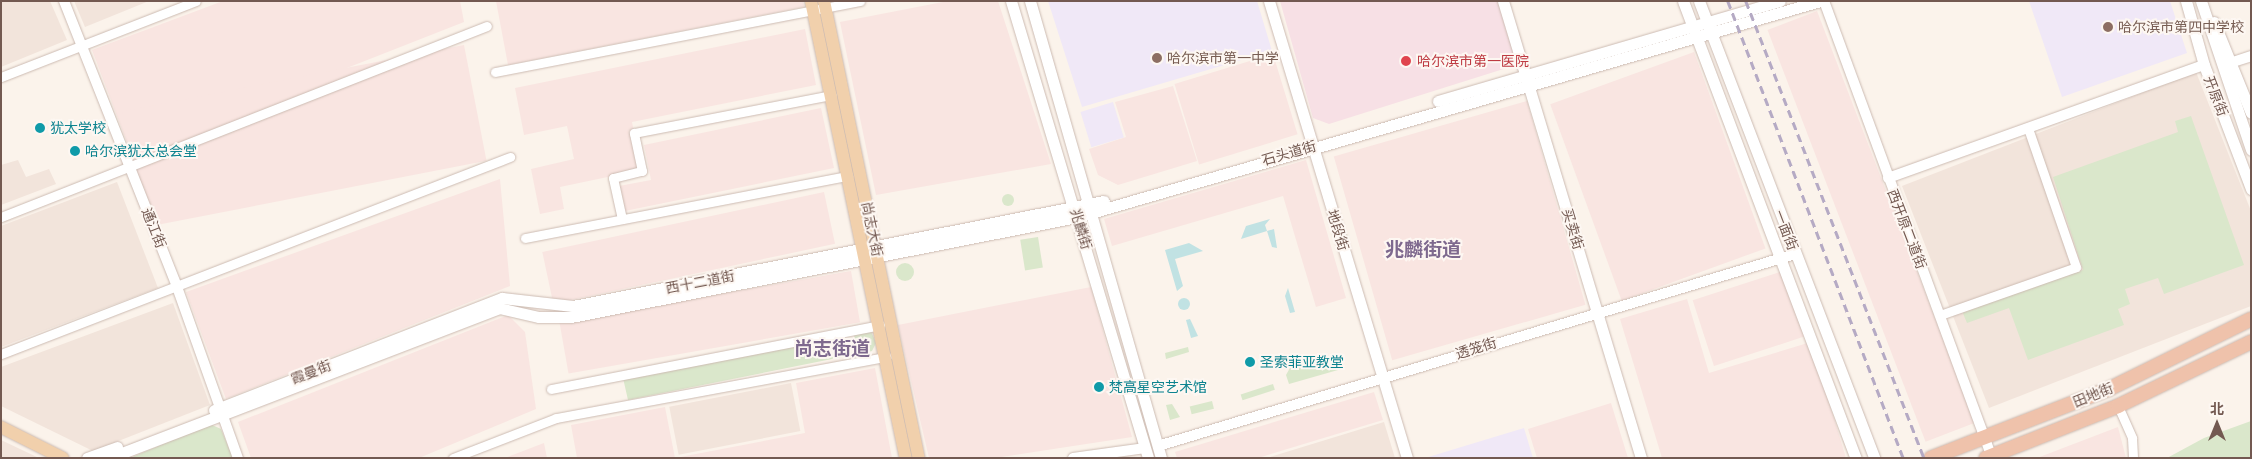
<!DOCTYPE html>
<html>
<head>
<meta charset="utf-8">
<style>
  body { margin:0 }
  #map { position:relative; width:2252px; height:459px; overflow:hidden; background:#fbf3eb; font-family:Ubuntu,"Noto Sans SC",sans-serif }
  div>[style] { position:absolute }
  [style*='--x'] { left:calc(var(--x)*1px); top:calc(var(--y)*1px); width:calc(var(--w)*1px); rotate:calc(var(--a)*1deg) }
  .residential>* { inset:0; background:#f2e4db; transform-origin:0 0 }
  .commercial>* { inset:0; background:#f9e5e1; transform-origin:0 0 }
  .education>* { inset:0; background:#f0e8f7; transform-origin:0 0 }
  .medical>* { inset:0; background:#f7e0e5 }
  .green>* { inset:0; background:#dae7cb; transform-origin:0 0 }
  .round { border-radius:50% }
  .water>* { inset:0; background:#c1e2e3 }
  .roads { filter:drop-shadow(0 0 1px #ccbbb2) drop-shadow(0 0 1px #ccbbb2) }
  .minor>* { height:9px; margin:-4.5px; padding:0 4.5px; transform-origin:4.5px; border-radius:4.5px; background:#fff }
  .tertiary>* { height:10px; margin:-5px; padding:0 5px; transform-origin:5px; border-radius:5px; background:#fff }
  .secondary>* { height:11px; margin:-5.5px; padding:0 5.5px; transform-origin:5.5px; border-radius:5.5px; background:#fff }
  .primary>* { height:12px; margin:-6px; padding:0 6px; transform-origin:6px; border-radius:6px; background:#f1d0ac }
  .trunk>* { height:14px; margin:-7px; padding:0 7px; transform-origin:7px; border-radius:7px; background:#efc2ab }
  .rail>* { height:2.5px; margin-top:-1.25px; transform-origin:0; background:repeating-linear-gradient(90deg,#b5aac4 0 8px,transparent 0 13px) }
  .dots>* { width:14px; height:14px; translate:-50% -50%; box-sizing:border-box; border:2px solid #fdf7f2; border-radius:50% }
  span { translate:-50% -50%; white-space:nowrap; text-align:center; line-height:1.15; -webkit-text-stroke:4px #fdf7f2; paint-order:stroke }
  .education-label { font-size:14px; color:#785e54 }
  .left { translate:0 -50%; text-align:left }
  .health-label { font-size:14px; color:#be3a42 }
  .street-label { font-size:14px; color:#735951 }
  .culture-label { font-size:14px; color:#0d838f }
  .district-label { font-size:19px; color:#7e698e; font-weight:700 }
  .frame { position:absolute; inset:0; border:2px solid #735951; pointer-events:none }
  .north { position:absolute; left:2192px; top:399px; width:50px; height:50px; -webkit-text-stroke:4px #fdf7f2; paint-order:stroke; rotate:0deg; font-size:14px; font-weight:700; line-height:20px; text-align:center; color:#735951 }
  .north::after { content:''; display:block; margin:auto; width:18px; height:22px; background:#735951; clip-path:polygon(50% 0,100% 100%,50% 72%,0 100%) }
</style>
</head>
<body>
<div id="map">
  <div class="residential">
    <div style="clip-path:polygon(1px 1px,50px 1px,67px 40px,1px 67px)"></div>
    <div style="clip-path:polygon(74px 1px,149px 1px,85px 27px)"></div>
    <div style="clip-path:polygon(2196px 72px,2251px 211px,2251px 306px,1989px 408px,1902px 186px)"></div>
    <div style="clip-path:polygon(18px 160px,26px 177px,49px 169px,56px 184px,1px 205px,1px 165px)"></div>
    <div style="clip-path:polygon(117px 182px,158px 288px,1px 347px,1px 226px)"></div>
    <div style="clip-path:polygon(173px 303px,210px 405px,93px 451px,1px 406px,1px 367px)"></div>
    <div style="left:791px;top:383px;width:49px;height:124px;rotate:79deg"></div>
    <div style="clip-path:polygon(1384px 422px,1395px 458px,1267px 458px)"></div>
    <div style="clip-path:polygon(1px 440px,39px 458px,1px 458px)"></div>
  </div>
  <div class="commercial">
    <div style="clip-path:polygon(223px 1px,460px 1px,464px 22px,131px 153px,92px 50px)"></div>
    <div style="clip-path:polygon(496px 1px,803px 1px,804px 7px,508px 65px)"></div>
    <div style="clip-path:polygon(948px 1px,998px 1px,1051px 164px,876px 195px,840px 22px)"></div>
    <div style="left:1817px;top:11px;width:441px;height:53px;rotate:69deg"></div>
    <div style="clip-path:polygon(805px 29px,816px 85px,632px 122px,641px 170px,560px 187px,564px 209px,540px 214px,531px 169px,574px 159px,567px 126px,524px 135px,515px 88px)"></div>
    <div style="left:464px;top:45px;width:118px;height:348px;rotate:79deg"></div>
    <div style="left:1694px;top:52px;width:209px;height:153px;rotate:70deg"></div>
    <div style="left:1273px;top:54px;width:84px;height:103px;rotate:73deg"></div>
    <div style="clip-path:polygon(1173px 86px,1197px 161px,1118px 185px,1098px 175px,1089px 149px,1126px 137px,1115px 102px)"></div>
    <div style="left:1527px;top:101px;width:212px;height:201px;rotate:74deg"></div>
    <div style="clip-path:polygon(821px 108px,834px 168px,625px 211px,619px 186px,651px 180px,644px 145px)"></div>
    <div style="clip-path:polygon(1306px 160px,1346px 298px,1316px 307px,1283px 196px,1112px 246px,1104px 219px)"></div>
    <div style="clip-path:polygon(500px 179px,510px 286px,226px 399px,186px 292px)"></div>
    <div style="left:824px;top:192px;width:53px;height:288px;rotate:78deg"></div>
    <div style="left:851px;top:271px;width:52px;height:296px;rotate:80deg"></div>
    <div style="left:1783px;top:271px;width:69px;height:95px;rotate:72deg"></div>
    <div style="clip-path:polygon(1091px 287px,1132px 437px,995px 458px,929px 458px,898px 325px)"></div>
    <div style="clip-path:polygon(1687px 299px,1709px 373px,1811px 342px,1846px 458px,1662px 458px,1620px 319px)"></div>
    <div style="clip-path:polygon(508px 315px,525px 332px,536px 409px,419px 458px,251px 458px,238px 422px)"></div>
    <div style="clip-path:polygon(875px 368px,892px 458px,577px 458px,571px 425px,665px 407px,675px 458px,805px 433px,796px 383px)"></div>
    <div style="clip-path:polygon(1374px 392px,1383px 420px,1258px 458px,1177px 458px,1175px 452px)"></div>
    <div style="clip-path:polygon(1611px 403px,1628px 458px,1537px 458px,1528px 429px)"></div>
    <div style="clip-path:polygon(2118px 427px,2126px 458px,2037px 458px)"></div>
    <div style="clip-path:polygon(544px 443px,547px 458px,505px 458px)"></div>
  </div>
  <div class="education">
    <div style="clip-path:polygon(1048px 1px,1257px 1px,1272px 51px,1082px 107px)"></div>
    <div style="clip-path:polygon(2029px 1px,2170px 1px,2187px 53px,2062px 97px)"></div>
    <div style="left:1113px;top:102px;width:37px;height:34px;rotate:73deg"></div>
    <div style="clip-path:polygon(1524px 428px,1533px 458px,1425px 458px)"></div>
  </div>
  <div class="medical">
    <div style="clip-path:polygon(1280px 1px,1501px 1px,1517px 56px,1513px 66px,1329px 124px,1313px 118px)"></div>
  </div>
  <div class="green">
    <div style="clip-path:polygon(2191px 116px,2244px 265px,2164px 294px,2158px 278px,2125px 289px,2130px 304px,2118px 309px,2124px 325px,2028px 360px,2009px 308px,1967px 323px,1962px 311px,2083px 270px,2053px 177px,2178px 132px,2175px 121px)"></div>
    <div class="round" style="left:1002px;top:194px;width:12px;height:12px"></div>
    <div style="left:1038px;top:237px;width:31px;height:18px;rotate:81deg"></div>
    <div class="round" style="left:896px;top:263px;width:18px;height:18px"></div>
    <div style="clip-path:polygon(870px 329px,876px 343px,872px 351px,628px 400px,623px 378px,852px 334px,819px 343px,817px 352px,824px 358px,858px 351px,853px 332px)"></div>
    <div style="clip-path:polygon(1188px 347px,1189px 352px,1166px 359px,1165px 353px)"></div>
    <div style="clip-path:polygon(1319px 356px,1323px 367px,1343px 361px,1345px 368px,1289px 384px,1286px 375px,1291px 366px)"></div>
    <div style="left:1273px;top:384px;width:6px;height:34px;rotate:72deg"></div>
    <div style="left:1212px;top:401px;width:8px;height:23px;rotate:76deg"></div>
    <div style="clip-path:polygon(1172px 404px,1180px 417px,1170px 420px,1166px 405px)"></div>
    <div style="clip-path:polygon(2251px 421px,2251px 458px,2167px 458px,2204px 438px)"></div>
    <div style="clip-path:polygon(210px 424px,221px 429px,233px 458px,130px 458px)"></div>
  </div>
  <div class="water">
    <div style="clip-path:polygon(1270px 219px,1265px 225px,1267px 231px,1274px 229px,1277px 248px,1272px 247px,1267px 231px,1241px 239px,1246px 226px)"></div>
    <div style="clip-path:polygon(1189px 243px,1203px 251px,1175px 259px,1183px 286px,1177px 291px,1165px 250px)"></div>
    <div style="clip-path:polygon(1288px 288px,1295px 312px,1290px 313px,1285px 296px)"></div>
    <div class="round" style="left:1178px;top:298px;width:12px;height:12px"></div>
    <div style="clip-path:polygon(1190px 319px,1198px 336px,1191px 338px,1186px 320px)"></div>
  </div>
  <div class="roads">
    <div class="minor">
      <div style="--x:495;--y:72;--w:372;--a:-11"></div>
      <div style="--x:1;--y:77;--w:209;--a:-21.3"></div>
      <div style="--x:1;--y:217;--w:522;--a:-21.46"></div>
      <div style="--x:622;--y:219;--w:42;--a:-102.4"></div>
      <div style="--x:613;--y:178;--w:30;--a:-14"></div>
      <div style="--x:642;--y:171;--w:39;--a:-102"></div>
      <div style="--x:634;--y:133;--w:201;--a:-10.9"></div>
      <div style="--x:525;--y:238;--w:329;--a:-10.9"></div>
      <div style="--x:1940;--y:315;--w:144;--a:-19.4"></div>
      <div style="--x:2076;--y:267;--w:147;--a:-109.1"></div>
      <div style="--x:1;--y:354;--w:546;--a:-21.16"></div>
      <div style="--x:551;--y:389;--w:335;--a:-11"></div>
      <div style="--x:2118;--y:406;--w:35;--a:66"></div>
      <div style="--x:2132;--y:438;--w:20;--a:87"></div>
      <div style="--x:453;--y:458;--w:110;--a:-21.2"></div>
      <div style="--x:556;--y:418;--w:336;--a:-10.5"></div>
    </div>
    <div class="tertiary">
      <div style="--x:64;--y:1;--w:308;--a:68.4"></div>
      <div style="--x:177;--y:287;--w:182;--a:70.4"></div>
      <div style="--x:1824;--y:1;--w:485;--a:69.8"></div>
      <div style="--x:2233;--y:62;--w:19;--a:-18"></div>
      <div style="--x:1888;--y:178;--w:336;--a:-19.7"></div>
      <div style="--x:1158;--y:446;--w:665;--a:-16.77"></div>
      <div style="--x:1073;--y:458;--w:73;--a:-7.9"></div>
    </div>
    <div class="secondary">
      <div style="--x:1011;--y:1;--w:477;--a:73.3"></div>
      <div style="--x:1030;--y:1;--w:475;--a:74"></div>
      <div style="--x:1269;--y:1;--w:477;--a:73.2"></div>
      <div style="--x:1503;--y:1;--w:477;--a:73.2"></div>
      <div style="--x:1683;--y:1;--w:489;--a:69.3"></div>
      <div style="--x:1699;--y:1;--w:489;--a:69"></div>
      <div style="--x:2186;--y:1;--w:66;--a:74.3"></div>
      <div style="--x:2204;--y:65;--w:133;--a:69.2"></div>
      <div style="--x:2201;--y:1;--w:157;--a:71.4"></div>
      <div style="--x:2214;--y:22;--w:98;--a:67.9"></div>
      <div style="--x:1438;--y:101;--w:356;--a:-16.3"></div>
      <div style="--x:214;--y:410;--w:309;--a:-21.3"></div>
      <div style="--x:502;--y:298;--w:71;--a:6.4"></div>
      <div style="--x:573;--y:306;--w:541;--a:-11.19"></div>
      <div style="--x:87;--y:458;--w:32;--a:-20"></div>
      <div style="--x:109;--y:458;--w:418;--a:-21"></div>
      <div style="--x:499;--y:308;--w:41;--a:12.7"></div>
      <div style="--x:539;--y:317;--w:32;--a:0"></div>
      <div style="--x:571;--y:317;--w:516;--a:-11.18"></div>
      <div style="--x:1077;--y:217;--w:774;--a:-16.21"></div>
    </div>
    <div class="primary">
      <div style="--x:811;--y:1;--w:467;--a:78.3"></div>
      <div style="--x:824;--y:1;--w:467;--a:78.3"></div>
      <div style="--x:1;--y:427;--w:69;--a:26.6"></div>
    </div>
    <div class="trunk">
      <div style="--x:1931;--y:458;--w:191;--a:-21.2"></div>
      <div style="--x:2109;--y:389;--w:158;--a:-26.2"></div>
      <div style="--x:1986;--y:458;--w:142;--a:-21.5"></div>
      <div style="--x:2118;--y:406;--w:148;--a:-25.7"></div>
    </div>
  </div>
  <div class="rail">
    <div style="--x:1728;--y:1;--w:489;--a:69"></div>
    <div style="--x:1746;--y:1;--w:490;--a:68.7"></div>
  </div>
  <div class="dots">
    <div style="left:2108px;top:27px;background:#8d6e63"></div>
    <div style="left:1157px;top:58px;background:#8d6e63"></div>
    <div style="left:1406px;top:61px;background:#e0444e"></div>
    <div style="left:40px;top:128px;background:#0f9aa8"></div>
    <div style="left:75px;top:151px;background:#0f9aa8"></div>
    <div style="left:1250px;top:362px;background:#0f9aa8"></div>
    <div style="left:1099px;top:387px;background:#0f9aa8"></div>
  </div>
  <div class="education-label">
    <span class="left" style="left:2118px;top:27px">哈尔滨市第四中学校</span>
    <span class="left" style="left:1167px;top:58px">哈尔滨市第一中学</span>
  </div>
  <div class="health-label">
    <span class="left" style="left:1417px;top:61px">哈尔滨市第一医院</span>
  </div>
  <div class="street-label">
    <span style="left:2216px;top:96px;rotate:69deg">开原街</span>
    <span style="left:1289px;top:153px;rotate:-16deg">石头道街</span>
    <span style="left:154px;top:228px;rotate:68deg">通江街</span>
    <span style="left:872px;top:229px;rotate:78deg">尚志大街</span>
    <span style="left:1081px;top:229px;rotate:73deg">兆麟街</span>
    <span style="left:1573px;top:229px;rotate:73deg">买卖街</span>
    <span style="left:1907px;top:229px;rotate:69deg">西开原二道街</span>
    <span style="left:1338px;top:230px;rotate:73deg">地段街</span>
    <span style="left:1786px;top:230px;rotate:69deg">一面街</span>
    <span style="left:700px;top:282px;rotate:-11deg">西十二道街</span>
    <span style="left:1476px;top:348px;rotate:-17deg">透笼街</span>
    <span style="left:311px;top:372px;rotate:-21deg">霞曼街</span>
    <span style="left:2093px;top:395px;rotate:-22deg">田地街</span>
  </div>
  <div class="culture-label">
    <span class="left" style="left:50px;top:128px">犹太学校</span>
    <span class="left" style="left:85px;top:151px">哈尔滨犹太总会堂</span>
    <span class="left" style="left:1260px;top:362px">圣索菲亚教堂</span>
    <span class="left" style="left:1109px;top:387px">梵高星空艺术馆</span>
  </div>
  <div class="district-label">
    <span style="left:1423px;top:250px">兆麟街道</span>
    <span style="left:832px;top:349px">尚志街道</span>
  </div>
  <div class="frame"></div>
  <div class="north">北</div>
</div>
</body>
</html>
